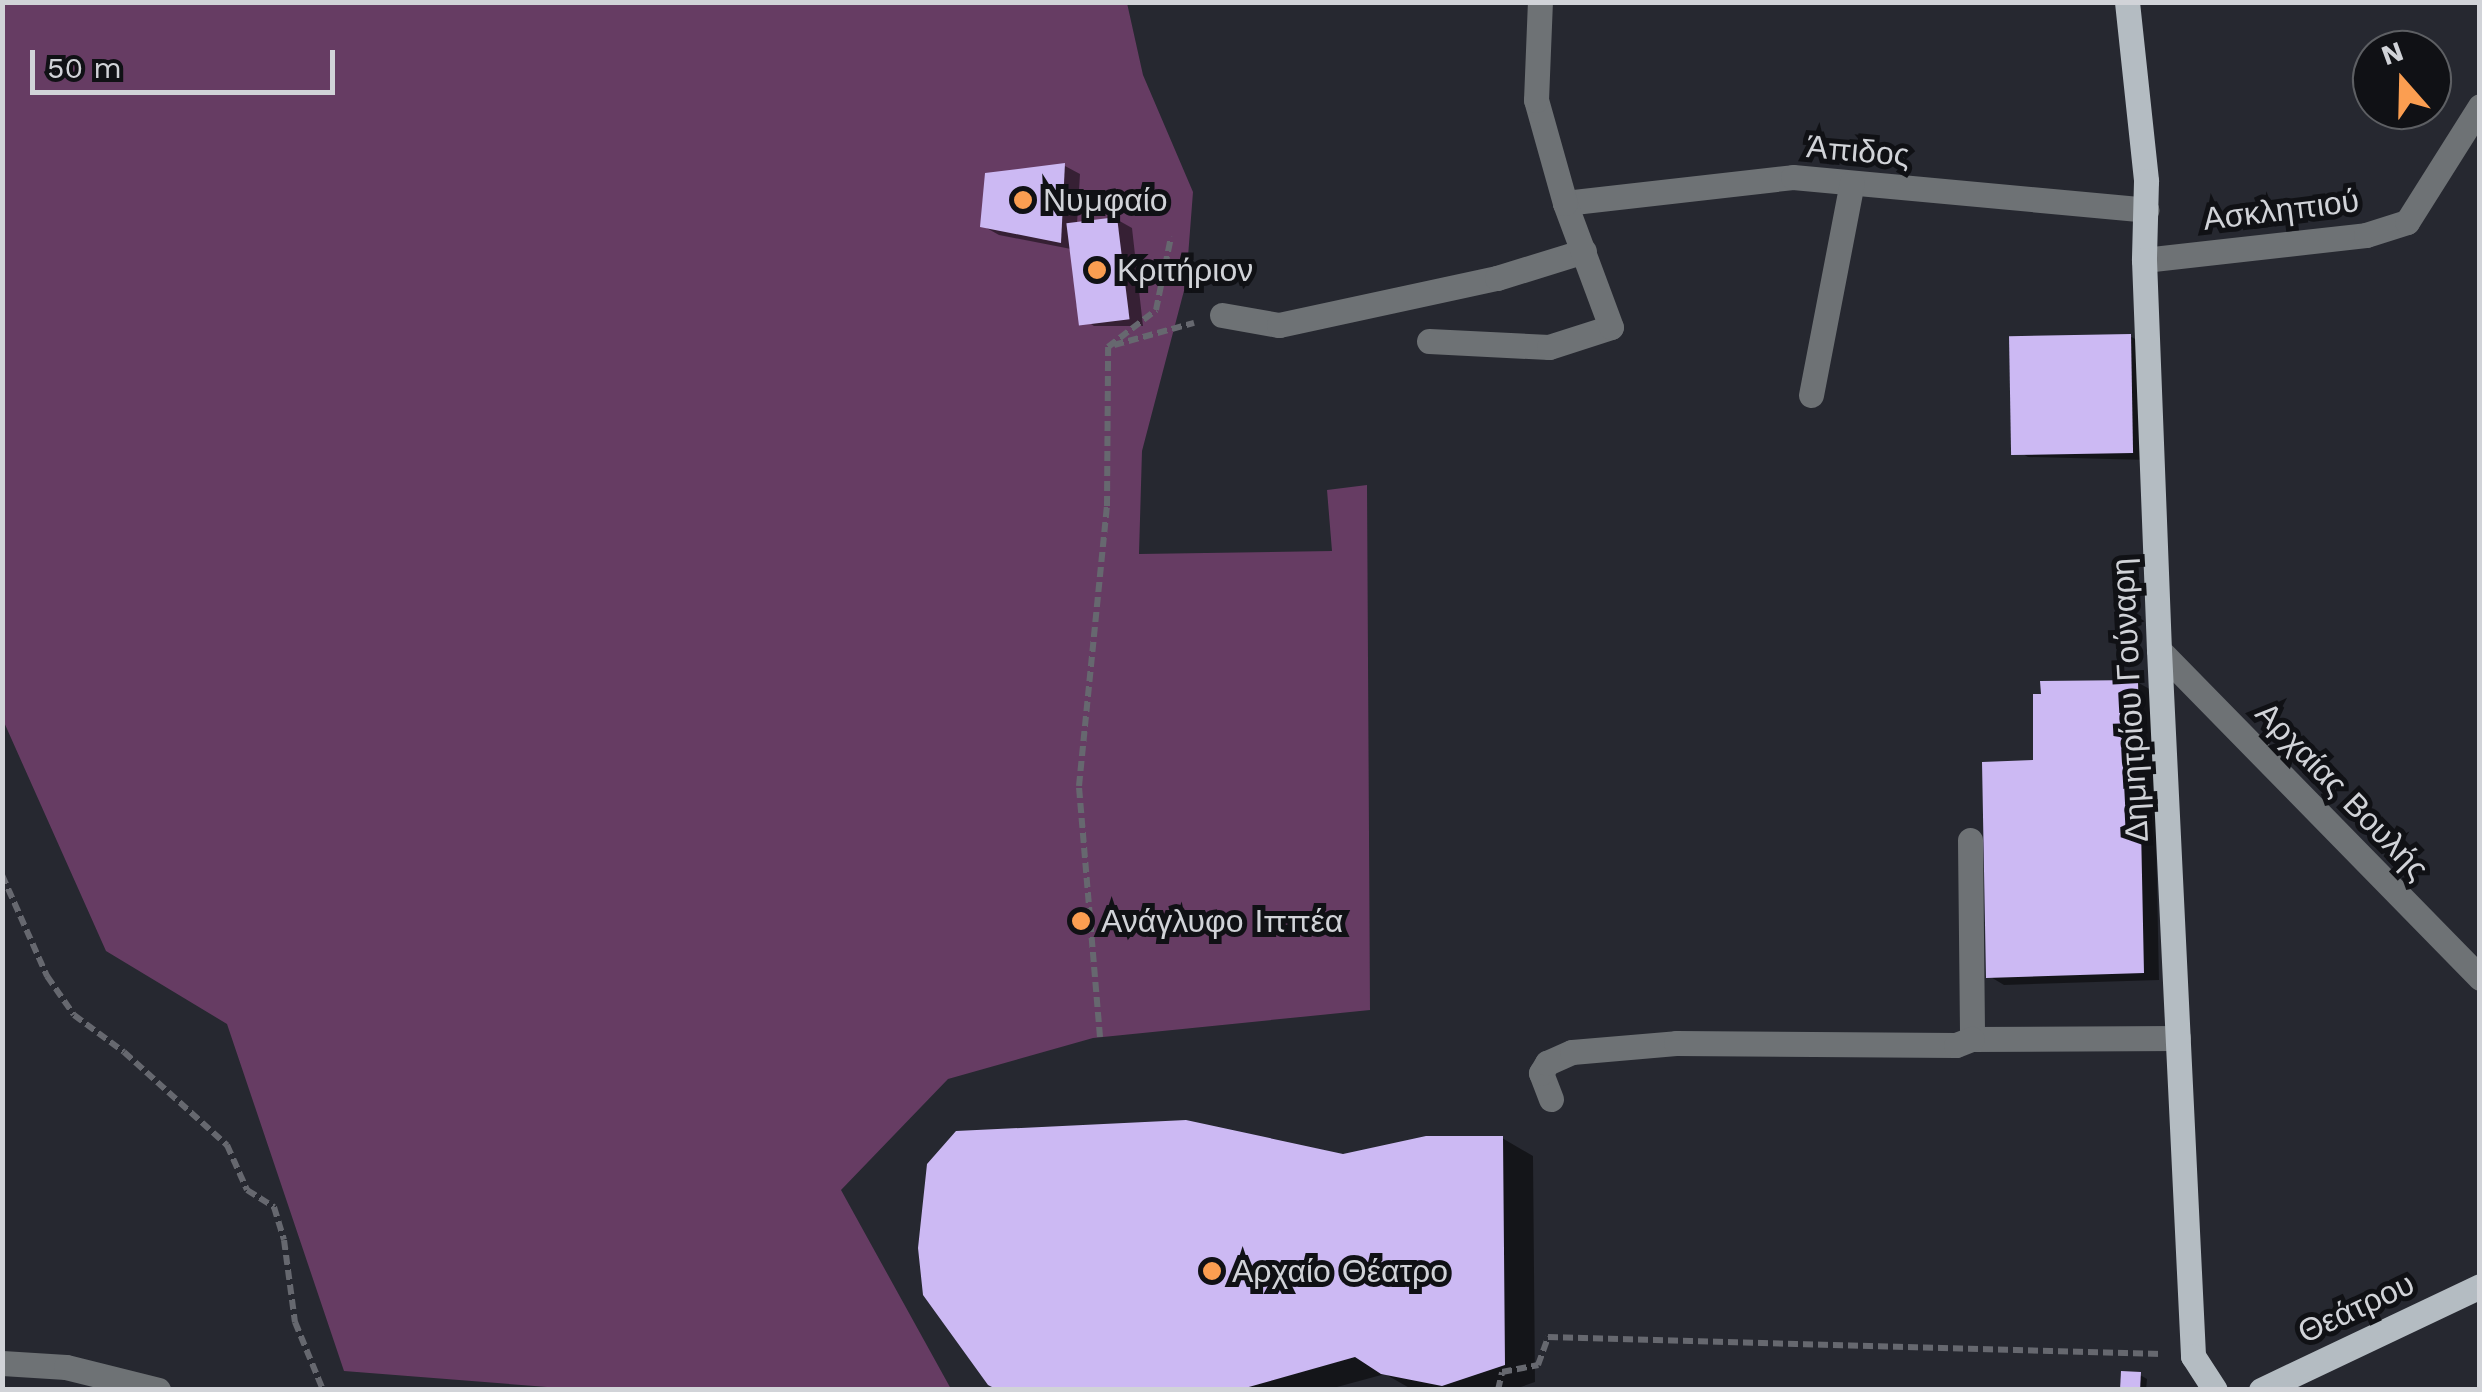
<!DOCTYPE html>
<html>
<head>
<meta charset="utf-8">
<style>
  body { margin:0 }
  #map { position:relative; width:2482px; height:1392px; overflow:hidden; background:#262830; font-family:"Work Sans",sans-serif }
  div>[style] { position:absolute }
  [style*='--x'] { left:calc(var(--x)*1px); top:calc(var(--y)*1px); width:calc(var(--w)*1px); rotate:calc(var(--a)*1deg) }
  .forest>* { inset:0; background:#663c63 }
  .shadow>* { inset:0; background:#0007 }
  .building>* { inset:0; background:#ccb9f3; transform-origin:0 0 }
  .path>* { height:6px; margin-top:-3px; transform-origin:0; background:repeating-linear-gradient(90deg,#66686f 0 10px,transparent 0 15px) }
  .minor>* { height:25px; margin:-12.5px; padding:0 12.5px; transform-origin:12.5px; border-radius:12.5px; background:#6e7275 }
  .major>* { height:25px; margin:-12.5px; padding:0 12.5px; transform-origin:12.5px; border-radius:12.5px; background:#b4bcc2 }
  .dots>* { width:28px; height:28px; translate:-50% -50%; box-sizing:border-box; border:5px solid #101115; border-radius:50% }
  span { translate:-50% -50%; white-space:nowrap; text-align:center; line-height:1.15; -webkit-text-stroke:10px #101115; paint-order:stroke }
  .street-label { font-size:32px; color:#d1d3d8 }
  .poi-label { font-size:32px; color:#d1d3d8 }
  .left { translate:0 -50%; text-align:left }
  .frame { position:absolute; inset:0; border:5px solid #d1d3d8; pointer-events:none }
  .north { position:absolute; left:2352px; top:30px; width:100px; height:100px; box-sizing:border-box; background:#101115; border:2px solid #5d5f63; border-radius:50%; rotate:340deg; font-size:28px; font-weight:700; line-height:40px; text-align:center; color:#d1d3d8 }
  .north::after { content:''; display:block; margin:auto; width:35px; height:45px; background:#fb9e51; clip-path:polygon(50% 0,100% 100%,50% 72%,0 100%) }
  .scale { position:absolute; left:30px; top:50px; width:305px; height:45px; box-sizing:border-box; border:5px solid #d1d3d8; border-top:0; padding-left:12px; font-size:30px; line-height:35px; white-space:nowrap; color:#d1d3d8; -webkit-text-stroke:8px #101115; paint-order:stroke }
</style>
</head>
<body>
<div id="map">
  <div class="forest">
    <div style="clip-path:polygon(2px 3px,1127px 3px,1143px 75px,1193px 192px,1186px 283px,1142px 451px,1139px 554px,1332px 551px,1327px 490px,1367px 485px,1370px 1010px,1093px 1038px,948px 1079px,841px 1190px,951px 1389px,586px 1390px,344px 1371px,227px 1024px,106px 951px,3px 720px)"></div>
  </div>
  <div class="shadow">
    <div style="clip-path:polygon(1065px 166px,1080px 174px,1077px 224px,1116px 219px,1132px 228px,1143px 326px,1094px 326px,1079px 316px,1071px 249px,999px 235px,983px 226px)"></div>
    <div style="clip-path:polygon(2130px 336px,2153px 350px,2149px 460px,2028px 457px,2012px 448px)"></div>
    <div style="clip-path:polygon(2137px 682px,2153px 691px,2159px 980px,2004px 985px,1989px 976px,2036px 763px,2043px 697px)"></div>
    <div style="clip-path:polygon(1502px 1138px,1533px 1156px,1535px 1382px,1512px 1390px,1413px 1390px,1385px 1374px,1326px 1390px,1001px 1390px,1343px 1156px)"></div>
    <div style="clip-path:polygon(2140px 1375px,2147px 1379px,2146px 1390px,2122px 1390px)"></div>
  </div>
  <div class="building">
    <div style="clip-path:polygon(1065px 163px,1061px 243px,980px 227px,985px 173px)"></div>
    <div style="left:1117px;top:217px;width:103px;height:51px;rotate:83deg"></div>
    <div style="left:2131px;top:334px;width:119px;height:122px;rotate:89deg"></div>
    <div style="clip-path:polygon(2138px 680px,2144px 973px,1986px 978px,1982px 762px,2033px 760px,2033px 694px,2041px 694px,2040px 681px)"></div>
    <div style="clip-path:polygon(1186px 1120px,1343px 1154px,1426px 1136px,1503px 1136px,1505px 1365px,1442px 1386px,1381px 1374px,1355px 1357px,1238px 1390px,998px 1390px,988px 1385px,923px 1295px,918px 1248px,927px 1164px,956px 1131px)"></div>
    <div style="left:2121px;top:1371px;width:20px;height:19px;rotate:3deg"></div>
  </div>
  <div class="path">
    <div style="--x:1114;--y:345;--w:83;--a:-15.4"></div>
    <div style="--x:2;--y:875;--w:111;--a:66"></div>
    <div style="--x:47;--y:976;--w:47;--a:55.3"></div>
    <div style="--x:74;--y:1015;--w:62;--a:36.5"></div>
    <div style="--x:124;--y:1052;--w:139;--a:42.1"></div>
    <div style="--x:227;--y:1145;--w:49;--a:66"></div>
    <div style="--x:247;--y:1190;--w:32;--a:32"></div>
    <div style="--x:274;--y:1207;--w:34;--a:73"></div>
    <div style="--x:284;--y:1240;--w:83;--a:82.4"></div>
    <div style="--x:295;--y:1322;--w:74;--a:67.6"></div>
    <div style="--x:1100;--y:1037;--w:252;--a:-94.8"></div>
    <div style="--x:1079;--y:786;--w:281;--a:-84.3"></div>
    <div style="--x:1107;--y:506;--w:159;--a:-89.6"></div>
    <div style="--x:1108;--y:347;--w:61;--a:-37.6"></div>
    <div style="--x:1156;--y:310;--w:75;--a:-78.4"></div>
    <div style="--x:1498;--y:1390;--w:18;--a:-77"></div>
    <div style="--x:1502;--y:1372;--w:37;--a:-11"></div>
    <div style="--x:1538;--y:1365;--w:30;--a:-70"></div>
    <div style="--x:1548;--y:1337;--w:614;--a:1.59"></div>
  </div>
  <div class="minor">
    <div style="--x:1565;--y:203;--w:229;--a:-6.5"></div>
    <div style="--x:1793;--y:177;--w:355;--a:5.3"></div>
    <div style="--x:2144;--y:260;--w:223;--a:-6.4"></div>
    <div style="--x:2366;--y:235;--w:43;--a:-17.6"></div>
    <div style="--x:2407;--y:222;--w:137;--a:-57.8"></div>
    <div style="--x:1222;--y:315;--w:58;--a:10"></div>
    <div style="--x:1279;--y:325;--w:223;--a:-12.2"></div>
    <div style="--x:1497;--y:278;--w:91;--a:-17.2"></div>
    <div style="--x:1429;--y:341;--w:120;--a:2.9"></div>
    <div style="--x:1549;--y:347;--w:65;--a:-17.9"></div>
    <div style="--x:1611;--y:327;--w:132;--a:-110.4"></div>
    <div style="--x:1565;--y:203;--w:107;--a:-105.7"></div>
    <div style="--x:1536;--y:100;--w:98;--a:-87.7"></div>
    <div style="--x:1811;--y:395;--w:216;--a:-79.1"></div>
    <div style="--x:2159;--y:650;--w:459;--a:45.6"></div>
    <div style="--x:1970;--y:840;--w:199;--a:89.4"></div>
    <div style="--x:1972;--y:1039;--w:206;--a:-0.3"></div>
    <div style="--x:1551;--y:1099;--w:28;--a:-111"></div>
    <div style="--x:1541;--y:1073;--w:12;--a:-59"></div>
    <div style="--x:1547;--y:1063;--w:27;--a:-24"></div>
    <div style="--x:1572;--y:1052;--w:104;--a:-4.9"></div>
    <div style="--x:1676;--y:1043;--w:280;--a:0.4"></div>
    <div style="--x:1956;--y:1045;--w:17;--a:-21"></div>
    <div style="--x:2;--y:1363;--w:64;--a:3.6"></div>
    <div style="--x:66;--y:1367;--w:95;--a:14"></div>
  </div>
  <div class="major">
    <div style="--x:2127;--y:2;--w:180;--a:83.9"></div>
    <div style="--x:2146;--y:181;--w:79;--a:91.5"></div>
    <div style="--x:2144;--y:260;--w:390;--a:87.8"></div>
    <div style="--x:2159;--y:650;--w:707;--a:87.24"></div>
    <div style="--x:2193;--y:1356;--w:40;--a:57.1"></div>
    <div style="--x:2261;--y:1390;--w:242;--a:-25.4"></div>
  </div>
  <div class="dots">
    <div style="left:1023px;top:200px;background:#fb9e51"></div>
    <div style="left:1097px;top:270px;background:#fb9e51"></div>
    <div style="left:1081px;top:921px;background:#fb9e51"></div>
    <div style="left:1212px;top:1271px;background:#fb9e51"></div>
  </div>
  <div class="street-label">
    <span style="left:1858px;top:151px;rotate:5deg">Άπιδος</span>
    <span style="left:2281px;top:210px;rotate:-7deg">Ασκληπιού</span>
    <span style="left:2130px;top:700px;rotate:-93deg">Δημητρίου Γούναρη</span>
    <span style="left:2342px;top:791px;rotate:46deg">Αρχαίας Βουλής</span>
    <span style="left:2356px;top:1308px;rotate:-25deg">Θεάτρου</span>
  </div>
  <div class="poi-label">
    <span class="left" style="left:1043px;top:200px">Νυμφαίο</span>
    <span class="left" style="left:1117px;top:270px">Κριτήριον</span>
    <span class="left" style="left:1101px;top:921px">Ανάγλυφο Ιππέα</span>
    <span class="left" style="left:1232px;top:1271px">Αρχαίο Θέατρο</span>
  </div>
  <div class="frame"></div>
  <div class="north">N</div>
  <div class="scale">50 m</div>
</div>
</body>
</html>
